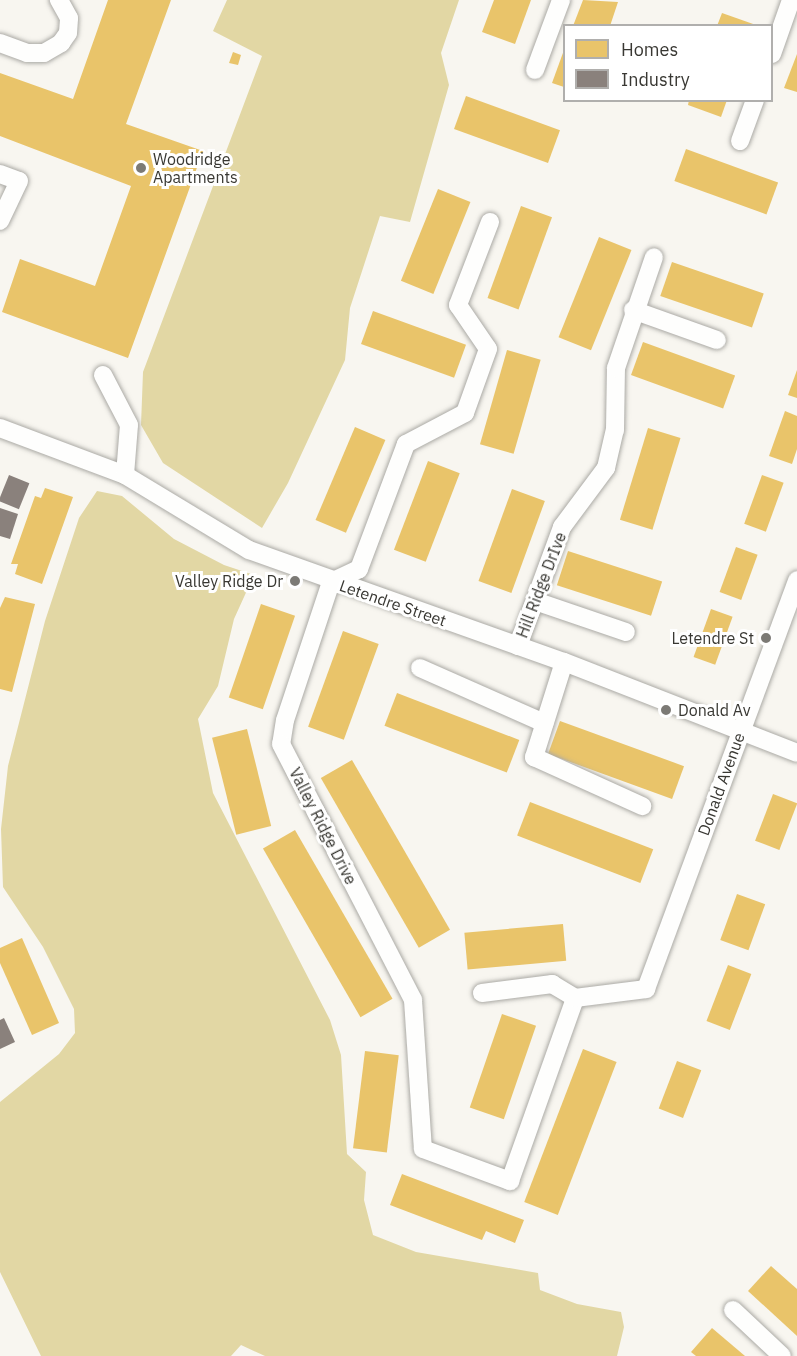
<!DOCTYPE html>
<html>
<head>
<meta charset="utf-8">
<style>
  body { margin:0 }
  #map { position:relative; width:797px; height:1356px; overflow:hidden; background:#f8f6f0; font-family:"IBM Plex Sans",sans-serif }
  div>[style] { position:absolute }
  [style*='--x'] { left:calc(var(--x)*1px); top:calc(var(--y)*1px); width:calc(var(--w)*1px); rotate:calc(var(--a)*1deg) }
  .forest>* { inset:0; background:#e2d7a4 }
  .homes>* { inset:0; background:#e9c46a; transform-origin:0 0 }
  .industry>* { inset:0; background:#8a817c; transform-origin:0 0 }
  .roads { filter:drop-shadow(0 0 2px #abaaa5) drop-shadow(0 0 2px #abaaa5) }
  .minor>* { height:18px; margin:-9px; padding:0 9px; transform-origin:9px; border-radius:9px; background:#fefefd }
  .dots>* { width:16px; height:16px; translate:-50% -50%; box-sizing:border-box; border:3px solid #fff; border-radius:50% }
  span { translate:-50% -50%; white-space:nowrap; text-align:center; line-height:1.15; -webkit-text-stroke:6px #fff; paint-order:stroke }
  .poi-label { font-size:16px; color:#393833 }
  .left { translate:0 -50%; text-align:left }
  .right { translate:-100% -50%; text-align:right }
  .street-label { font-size:16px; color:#393833 }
  .legend { position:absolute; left:563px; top:24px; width:210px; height:78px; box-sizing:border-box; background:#fff; border:2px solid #b0afad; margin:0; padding:8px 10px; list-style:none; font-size:18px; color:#393833 }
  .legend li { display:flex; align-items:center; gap:12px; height:30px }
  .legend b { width:30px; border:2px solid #b0afad }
</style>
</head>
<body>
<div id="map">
  <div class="forest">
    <div style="clip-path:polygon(227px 0,459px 0,441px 53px,449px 85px,410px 222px,380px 216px,350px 308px,345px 360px,288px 483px,262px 528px,163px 463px,141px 425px,143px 372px,262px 56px,213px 31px)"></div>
    <div style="clip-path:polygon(97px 491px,122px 496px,174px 539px,224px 565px,254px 575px,234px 619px,218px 686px,198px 719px,213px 793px,330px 1020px,341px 1055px,347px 1154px,366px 1172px,364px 1200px,373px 1235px,416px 1252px,538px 1273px,540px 1290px,577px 1304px,621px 1312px,624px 1327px,617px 1356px,265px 1356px,241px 1345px,231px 1356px,41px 1356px,0 1272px,0 1102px,59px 1054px,75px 1033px,74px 1009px,43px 947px,3px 887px,1px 829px,8px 766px,45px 621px,79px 518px)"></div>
  </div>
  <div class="homes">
    <div style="clip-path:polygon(108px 0,171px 0,126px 124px,203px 151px,128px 358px,2px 312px,20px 259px,95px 286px,131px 186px,0 136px,0 73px,73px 99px)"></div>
    <div style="clip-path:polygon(494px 0,531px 0,515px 44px,482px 32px)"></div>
    <div style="clip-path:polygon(583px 0,618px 2px,610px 26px,573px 26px)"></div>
    <div style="clip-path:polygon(722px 13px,756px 25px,756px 26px,717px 26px)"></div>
    <div style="clip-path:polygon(564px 50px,564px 87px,552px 83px)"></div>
    <div style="clip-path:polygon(233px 52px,241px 55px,238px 65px,229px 63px)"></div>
    <div style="clip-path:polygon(797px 54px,797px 92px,784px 88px)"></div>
    <div style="left:466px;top:96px;width:100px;height:35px;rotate:20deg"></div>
    <div style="clip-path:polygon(689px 100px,727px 100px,721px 117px,688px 105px)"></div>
    <div style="left:686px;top:149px;width:98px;height:34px;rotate:20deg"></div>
    <div style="left:438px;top:189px;width:35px;height:99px;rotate:22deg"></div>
    <div style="left:521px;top:206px;width:33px;height:98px;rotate:20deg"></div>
    <div style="left:599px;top:237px;width:35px;height:108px;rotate:22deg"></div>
    <div style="left:672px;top:262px;width:97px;height:36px;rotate:19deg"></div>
    <div style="left:373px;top:311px;width:99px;height:35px;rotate:20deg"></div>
    <div style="left:643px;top:342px;width:98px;height:35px;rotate:20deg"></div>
    <div style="left:507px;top:350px;width:35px;height:98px;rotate:16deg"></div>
    <div style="clip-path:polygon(797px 370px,797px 398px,788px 395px)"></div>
    <div style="clip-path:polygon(785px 411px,797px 416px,797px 449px,792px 464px,769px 456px)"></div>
    <div style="left:355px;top:427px;width:33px;height:101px;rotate:23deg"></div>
    <div style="left:648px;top:428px;width:34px;height:96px;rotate:17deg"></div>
    <div style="left:428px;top:461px;width:34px;height:95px;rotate:21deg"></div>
    <div style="left:762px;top:475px;width:23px;height:52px;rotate:20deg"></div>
    <div style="clip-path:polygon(45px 488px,73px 497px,42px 584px,15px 574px,18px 564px,11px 564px,35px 496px,41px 498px)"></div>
    <div style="left:512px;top:489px;width:35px;height:98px;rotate:20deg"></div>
    <div style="left:736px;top:547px;width:23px;height:48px;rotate:20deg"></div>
    <div style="left:568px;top:551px;width:99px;height:36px;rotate:18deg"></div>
    <div style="clip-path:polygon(5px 597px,35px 604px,12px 692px,0 689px,0 608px)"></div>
    <div style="left:261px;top:604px;width:36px;height:99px;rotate:19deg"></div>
    <div style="left:711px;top:609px;width:23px;height:51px;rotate:20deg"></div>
    <div style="left:343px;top:631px;width:38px;height:102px;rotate:20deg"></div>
    <div style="left:397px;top:693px;width:131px;height:35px;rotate:21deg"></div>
    <div style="left:560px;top:721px;width:132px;height:35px;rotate:20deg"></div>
    <div style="left:247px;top:729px;width:100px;height:36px;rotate:76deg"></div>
    <div style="left:352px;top:760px;width:196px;height:36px;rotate:60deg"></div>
    <div style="left:773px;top:794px;width:26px;height:50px;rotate:21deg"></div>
    <div style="left:530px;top:802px;width:132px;height:36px;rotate:21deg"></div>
    <div style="left:295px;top:830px;width:195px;height:37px;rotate:60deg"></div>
    <div style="left:737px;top:894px;width:30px;height:49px;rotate:20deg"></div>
    <div style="left:563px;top:924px;width:37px;height:99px;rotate:85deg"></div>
    <div style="clip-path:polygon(22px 938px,59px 1023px,32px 1035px,0 963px,0 948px)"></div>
    <div style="left:728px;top:965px;width:25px;height:60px;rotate:21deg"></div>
    <div style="left:502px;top:1014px;width:36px;height:99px;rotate:19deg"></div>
    <div style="left:583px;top:1049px;width:36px;height:164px;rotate:21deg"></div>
    <div style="left:365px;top:1051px;width:34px;height:98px;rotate:7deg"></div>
    <div style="left:677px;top:1061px;width:26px;height:51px;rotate:21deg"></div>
    <div style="clip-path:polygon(402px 1174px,524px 1220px,515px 1243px,486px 1231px,482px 1240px,390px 1205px)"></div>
    <div style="clip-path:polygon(771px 1266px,797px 1289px,797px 1336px,748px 1291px)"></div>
    <div style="clip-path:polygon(712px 1328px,745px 1356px,696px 1356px,691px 1352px)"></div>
  </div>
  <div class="industry">
    <div style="left:9px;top:475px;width:22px;height:28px;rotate:22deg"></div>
    <div style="clip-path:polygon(0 508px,18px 514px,10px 539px,0 536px)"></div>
    <div style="clip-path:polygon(4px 1018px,15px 1042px,0 1049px,0 1020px)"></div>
  </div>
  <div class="roads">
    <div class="minor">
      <div style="--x:0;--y:43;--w:29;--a:20"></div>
      <div style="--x:27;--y:53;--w:17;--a:0"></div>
      <div style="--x:44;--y:53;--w:20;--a:-30"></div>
      <div style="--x:61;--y:43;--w:12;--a:-55"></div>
      <div style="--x:68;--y:33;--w:15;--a:-86"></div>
      <div style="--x:69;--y:18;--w:21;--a:-119"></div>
      <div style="--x:772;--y:54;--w:57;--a:-70.6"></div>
      <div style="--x:535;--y:70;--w:75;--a:-69.6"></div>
      <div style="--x:740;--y:141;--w:44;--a:-69.9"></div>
      <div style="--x:0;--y:174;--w:20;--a:20"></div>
      <div style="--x:19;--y:181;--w:44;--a:115.4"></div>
      <div style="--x:490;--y:222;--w:89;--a:111.1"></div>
      <div style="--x:458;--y:305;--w:53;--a:55.7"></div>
      <div style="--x:488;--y:349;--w:68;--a:109.8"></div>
      <div style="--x:465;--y:413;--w:67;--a:152.3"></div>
      <div style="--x:406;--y:444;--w:134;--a:110.6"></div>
      <div style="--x:359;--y:569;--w:31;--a:155"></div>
      <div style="--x:331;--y:582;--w:145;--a:108.4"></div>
      <div style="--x:285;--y:720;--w:24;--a:99"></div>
      <div style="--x:281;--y:744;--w:288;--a:62.7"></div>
      <div style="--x:413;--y:1000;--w:149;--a:86.2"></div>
      <div style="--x:423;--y:1149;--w:93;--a:20.2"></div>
      <div style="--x:510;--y:1181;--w:194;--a:-70.4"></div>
      <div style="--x:575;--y:998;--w:72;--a:-7.2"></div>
      <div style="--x:646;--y:989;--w:436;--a:-69.7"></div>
      <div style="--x:633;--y:310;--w:89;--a:19.7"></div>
      <div style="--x:103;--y:375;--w:56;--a:62.5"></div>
      <div style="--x:129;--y:425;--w:50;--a:94.6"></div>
      <div style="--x:0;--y:428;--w:134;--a:20.6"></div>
      <div style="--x:125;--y:475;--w:145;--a:31.2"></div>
      <div style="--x:249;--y:550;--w:334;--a:19.6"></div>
      <div style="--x:564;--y:662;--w:250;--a:21.3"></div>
      <div style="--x:535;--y:601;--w:96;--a:18.8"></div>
      <div style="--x:518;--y:646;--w:127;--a:-69.7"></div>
      <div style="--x:562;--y:527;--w:74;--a:-53.3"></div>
      <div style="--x:606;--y:468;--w:39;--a:-77"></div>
      <div style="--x:615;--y:430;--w:62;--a:-89.1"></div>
      <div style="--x:616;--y:368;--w:117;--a:-71.1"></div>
      <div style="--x:564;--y:662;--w:100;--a:107.5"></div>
      <div style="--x:534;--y:757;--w:119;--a:24.4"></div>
      <div style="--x:420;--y:668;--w:136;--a:23.9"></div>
      <div style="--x:482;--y:993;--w:71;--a:-7.3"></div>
      <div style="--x:552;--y:984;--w:27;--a:31"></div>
      <div style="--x:733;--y:1310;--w:67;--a:43.2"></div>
    </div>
  </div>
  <div class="dots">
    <div style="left:141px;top:168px;background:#7c7a75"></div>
    <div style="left:295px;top:581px;background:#7c7a75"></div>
    <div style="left:766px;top:638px;background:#7c7a75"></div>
    <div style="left:666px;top:710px;background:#7c7a75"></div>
  </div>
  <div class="poi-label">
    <span class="left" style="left:153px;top:168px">Woodridge<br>Apartments</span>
    <span class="right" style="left:283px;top:581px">Valley Ridge Dr</span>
    <span class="right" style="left:754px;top:638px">Letendre St</span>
    <span class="left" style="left:678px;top:710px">Donald Av</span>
  </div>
  <div class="street-label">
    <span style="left:541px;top:585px;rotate:-69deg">Hill Ridge DrIve</span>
    <span style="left:393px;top:603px;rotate:19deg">Letendre Street</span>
    <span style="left:721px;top:784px;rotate:-70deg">Donald Avenue</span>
    <span style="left:323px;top:826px;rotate:63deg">Valley Ridge Drive</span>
  </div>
  <ul class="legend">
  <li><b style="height:16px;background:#e9c46a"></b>Homes</li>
  <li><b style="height:16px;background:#8a817c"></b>Industry</li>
  </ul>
</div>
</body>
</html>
